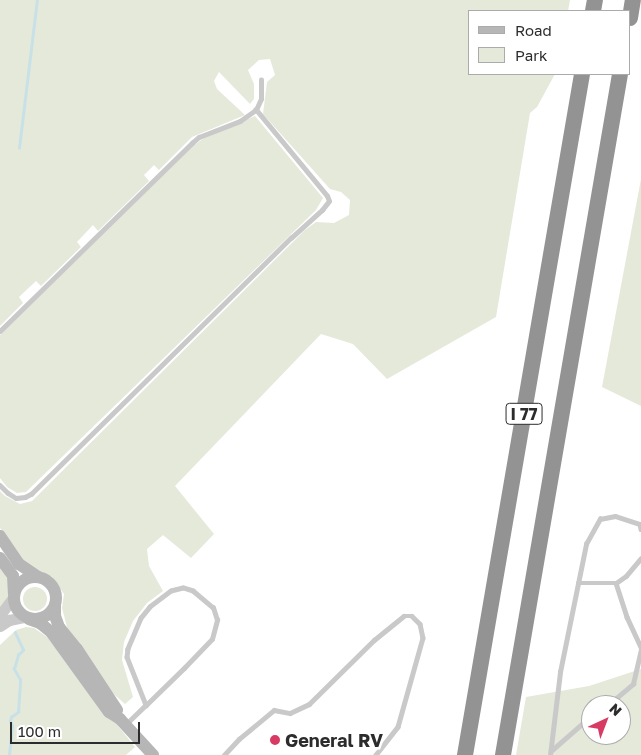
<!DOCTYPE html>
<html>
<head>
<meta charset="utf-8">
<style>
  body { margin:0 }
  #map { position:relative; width:641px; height:755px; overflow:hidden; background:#fff; font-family:"Golos Text",sans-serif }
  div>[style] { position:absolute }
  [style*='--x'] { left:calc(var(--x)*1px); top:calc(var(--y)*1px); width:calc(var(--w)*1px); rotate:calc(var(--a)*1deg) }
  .green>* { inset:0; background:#e5e9da }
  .round { border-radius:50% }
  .stream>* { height:2.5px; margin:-1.25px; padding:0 1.25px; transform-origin:1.25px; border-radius:1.25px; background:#c7e1e7 }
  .service>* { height:4.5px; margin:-2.25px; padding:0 2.25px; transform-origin:2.25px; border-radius:2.25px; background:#c9c9c9 }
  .tertiary>* { height:11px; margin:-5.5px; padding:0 5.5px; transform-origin:5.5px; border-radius:5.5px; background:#c9c9c9 }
  .secondary>* { height:12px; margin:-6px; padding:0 6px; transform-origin:6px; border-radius:6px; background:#b6b6b6 }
  .secondary>.ring { margin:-6px; padding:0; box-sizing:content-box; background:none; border:12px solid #b6b6b6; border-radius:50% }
  .motorway>* { height:16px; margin:-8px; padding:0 8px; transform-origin:8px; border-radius:8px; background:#939393 }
  .dots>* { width:14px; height:14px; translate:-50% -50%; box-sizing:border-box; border:2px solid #fff; border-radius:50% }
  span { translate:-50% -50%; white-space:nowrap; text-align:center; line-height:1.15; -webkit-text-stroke:5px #fff; paint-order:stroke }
  .shield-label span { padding:1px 4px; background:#fff; border:1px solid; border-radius:4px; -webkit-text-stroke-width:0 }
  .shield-label { font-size:16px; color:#2c2c2c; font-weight:700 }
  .poi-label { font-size:18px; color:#2c2c2c; font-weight:700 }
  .left { translate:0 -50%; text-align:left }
  .legend { position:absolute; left:468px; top:10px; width:162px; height:65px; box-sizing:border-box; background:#fff; border:1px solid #ababab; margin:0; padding:6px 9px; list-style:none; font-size:15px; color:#2c2c2c }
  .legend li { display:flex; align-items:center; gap:10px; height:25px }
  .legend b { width:25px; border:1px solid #ababab }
  .north { position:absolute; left:581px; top:695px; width:50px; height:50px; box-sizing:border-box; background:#fff; border:1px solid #ababab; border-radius:50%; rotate:43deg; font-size:14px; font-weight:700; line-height:20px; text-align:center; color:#2c2c2c }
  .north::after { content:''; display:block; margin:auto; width:18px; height:22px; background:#d73a62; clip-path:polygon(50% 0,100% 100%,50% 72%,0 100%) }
  .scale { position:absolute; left:10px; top:722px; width:130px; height:22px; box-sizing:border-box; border:2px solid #2c2c2c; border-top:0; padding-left:6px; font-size:15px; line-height:18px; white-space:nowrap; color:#2c2c2c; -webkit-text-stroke:4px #fff; paint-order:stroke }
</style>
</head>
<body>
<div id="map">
  <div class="green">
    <div style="clip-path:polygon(0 0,570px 0,568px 11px,470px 11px,470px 74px,555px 74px,537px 107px,530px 113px,496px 317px,387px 379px,353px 344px,321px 334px,175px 486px,214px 534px,191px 558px,163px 535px,147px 549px,149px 566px,163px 591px,147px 603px,133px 621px,124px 642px,122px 660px,133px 697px,125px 704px,108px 689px,67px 627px,62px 608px,64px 594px,52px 577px,33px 569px,19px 557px,0 528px,0 491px,5px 496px,20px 504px,32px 501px,305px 230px,316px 222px,334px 223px,349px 215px,350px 200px,341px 192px,330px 189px,263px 114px,267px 82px,275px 75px,270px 59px,259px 60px,248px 70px,254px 84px,254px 99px,250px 104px,219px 72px,214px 81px,217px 89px,245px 115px,192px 137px,159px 170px,154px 165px,144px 175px,149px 181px,98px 231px,93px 225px,77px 242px,81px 247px,41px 286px,36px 281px,19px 297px,23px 303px,0 326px)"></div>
    <div style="clip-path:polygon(255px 116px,323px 198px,316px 210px,26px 492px,17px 493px,7px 487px,0 478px,0 335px,193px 146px,204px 138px)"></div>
    <div style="clip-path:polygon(641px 179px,641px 406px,602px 387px)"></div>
    <div style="clip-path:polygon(0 563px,11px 587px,7px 600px,0 610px)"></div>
    <div class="round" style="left:23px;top:587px;width:24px;height:24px"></div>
    <div style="clip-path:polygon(26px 627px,34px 628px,47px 637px,135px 747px,126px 755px,0 755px,0 645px,16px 630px)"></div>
    <div style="clip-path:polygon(evenodd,641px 669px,641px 755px,516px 755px,526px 697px,589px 686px,641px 669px,591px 705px,621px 705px,621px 735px,591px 735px,591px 705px)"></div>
  </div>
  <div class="stream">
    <div style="--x:19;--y:148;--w:149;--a:-83.1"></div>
    <div style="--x:9;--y:755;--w:29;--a:-84"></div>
    <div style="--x:12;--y:726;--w:5;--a:-112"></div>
    <div style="--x:10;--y:721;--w:4;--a:-76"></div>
    <div style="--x:11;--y:717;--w:9;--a:-36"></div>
    <div style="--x:18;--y:712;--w:32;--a:-86"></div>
    <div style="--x:20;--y:680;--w:13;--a:-119"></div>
    <div style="--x:14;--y:669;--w:15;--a:-74"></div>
    <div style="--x:18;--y:655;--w:7;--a:-45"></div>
    <div style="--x:23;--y:650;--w:19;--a:-115"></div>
  </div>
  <div class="service">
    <div style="--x:0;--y:331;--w:269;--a:-44.4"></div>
    <div style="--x:192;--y:143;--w:9;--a:-41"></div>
    <div style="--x:199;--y:137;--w:44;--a:-21.3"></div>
    <div style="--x:240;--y:121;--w:19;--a:-35"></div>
    <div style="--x:256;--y:110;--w:12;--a:-66"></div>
    <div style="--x:261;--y:99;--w:19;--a:-90"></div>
    <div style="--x:0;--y:485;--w:11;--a:45"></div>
    <div style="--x:8;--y:493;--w:9;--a:32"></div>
    <div style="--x:16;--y:498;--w:9;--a:-6"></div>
    <div style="--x:25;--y:497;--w:7;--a:-27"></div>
    <div style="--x:31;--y:494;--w:365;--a:-44.6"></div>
    <div style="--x:291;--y:238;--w:42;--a:-42.1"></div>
    <div style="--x:322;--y:210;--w:11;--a:-52"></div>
    <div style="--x:329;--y:201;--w:5;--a:-112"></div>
    <div style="--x:327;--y:196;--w:112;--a:-129.5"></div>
    <div style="--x:578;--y:583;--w:38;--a:0"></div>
    <div style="--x:616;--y:583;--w:12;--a:-35"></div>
    <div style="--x:626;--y:576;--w:23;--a:-50"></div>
    <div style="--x:616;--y:583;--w:36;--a:72"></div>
    <div style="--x:627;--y:617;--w:33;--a:65"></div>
    <div style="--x:608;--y:705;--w:33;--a:-40"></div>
    <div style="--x:633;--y:684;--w:36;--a:-77"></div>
    <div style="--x:126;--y:724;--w:28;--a:-44"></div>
    <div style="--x:146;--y:705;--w:53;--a:-44.2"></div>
    <div style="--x:184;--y:668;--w:40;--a:-46"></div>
    <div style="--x:212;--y:639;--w:20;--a:-75"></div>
    <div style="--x:217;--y:620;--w:13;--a:-108"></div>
    <div style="--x:213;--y:608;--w:26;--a:-140"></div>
    <div style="--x:193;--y:591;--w:10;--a:-163"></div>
    <div style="--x:183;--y:588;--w:12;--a:166"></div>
    <div style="--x:171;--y:591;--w:26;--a:143"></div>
    <div style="--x:150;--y:607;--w:14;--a:129"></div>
    <div style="--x:141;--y:618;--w:34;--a:113"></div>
    <div style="--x:128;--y:649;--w:8;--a:97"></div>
    <div style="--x:127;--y:657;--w:52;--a:68.4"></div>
    <div style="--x:551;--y:751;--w:53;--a:-41.2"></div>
    <div style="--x:224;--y:755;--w:22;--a:-47"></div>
    <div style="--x:239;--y:739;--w:45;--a:-39.6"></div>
    <div style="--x:274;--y:710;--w:16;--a:11"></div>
    <div style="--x:290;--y:713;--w:21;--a:-25"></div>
    <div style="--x:309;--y:704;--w:91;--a:-44.6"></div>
    <div style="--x:374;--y:640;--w:38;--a:-39"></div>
    <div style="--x:404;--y:616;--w:8;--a:0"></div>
    <div style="--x:412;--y:616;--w:11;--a:45"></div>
    <div style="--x:420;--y:624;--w:14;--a:78"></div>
    <div style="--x:423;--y:638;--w:92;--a:105.7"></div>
    <div style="--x:398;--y:727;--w:36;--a:128"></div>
    <div style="--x:550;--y:755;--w:84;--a:-83.1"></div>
    <div style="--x:560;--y:672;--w:131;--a:-78.5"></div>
    <div style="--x:586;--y:544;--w:29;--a:-61"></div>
    <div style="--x:600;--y:519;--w:15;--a:-11"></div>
    <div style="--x:615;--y:516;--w:26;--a:18"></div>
    <div style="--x:640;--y:524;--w:5;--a:79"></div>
  </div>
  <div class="tertiary">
    <div style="--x:0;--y:615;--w:21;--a:-53"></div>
    <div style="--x:0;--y:626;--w:11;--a:-34"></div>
    <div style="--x:9;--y:620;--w:15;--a:-11"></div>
  </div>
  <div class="secondary">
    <div style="--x:0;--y:536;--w:34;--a:56"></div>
    <div style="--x:19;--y:564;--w:23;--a:34"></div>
    <div style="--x:0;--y:558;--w:22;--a:54"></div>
    <div style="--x:13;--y:576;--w:17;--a:87"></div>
    <div class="ring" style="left:14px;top:577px;width:30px;height:30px"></div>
    <div style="--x:55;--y:605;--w:11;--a:90"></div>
    <div style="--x:55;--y:616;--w:12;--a:70"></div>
    <div style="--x:59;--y:627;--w:28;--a:51"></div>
    <div style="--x:77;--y:649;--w:73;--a:56.7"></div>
    <div style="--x:29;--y:619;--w:12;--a:20"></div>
    <div style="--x:40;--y:623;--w:14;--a:39"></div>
    <div style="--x:51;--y:632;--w:99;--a:54.1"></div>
    <div style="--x:109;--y:712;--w:13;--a:32"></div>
    <div style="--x:120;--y:719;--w:49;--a:47.5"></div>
  </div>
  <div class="motorway">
    <div style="--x:593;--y:11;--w:11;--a:-80"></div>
    <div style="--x:630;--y:18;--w:18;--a:-81"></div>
    <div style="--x:465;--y:755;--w:691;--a:-80.25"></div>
    <div style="--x:503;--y:755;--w:691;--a:-80.25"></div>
  </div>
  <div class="dots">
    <div style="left:275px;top:740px;background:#d73a62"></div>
  </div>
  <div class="shield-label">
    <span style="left:524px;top:414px">I 77</span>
  </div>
  <div class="poi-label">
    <span class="left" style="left:285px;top:740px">General RV</span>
  </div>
  <ul class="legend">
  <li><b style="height:6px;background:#b6b6b6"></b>Road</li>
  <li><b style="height:14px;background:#e5e9da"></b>Park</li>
  </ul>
  <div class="north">N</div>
  <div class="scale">100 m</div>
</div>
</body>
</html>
